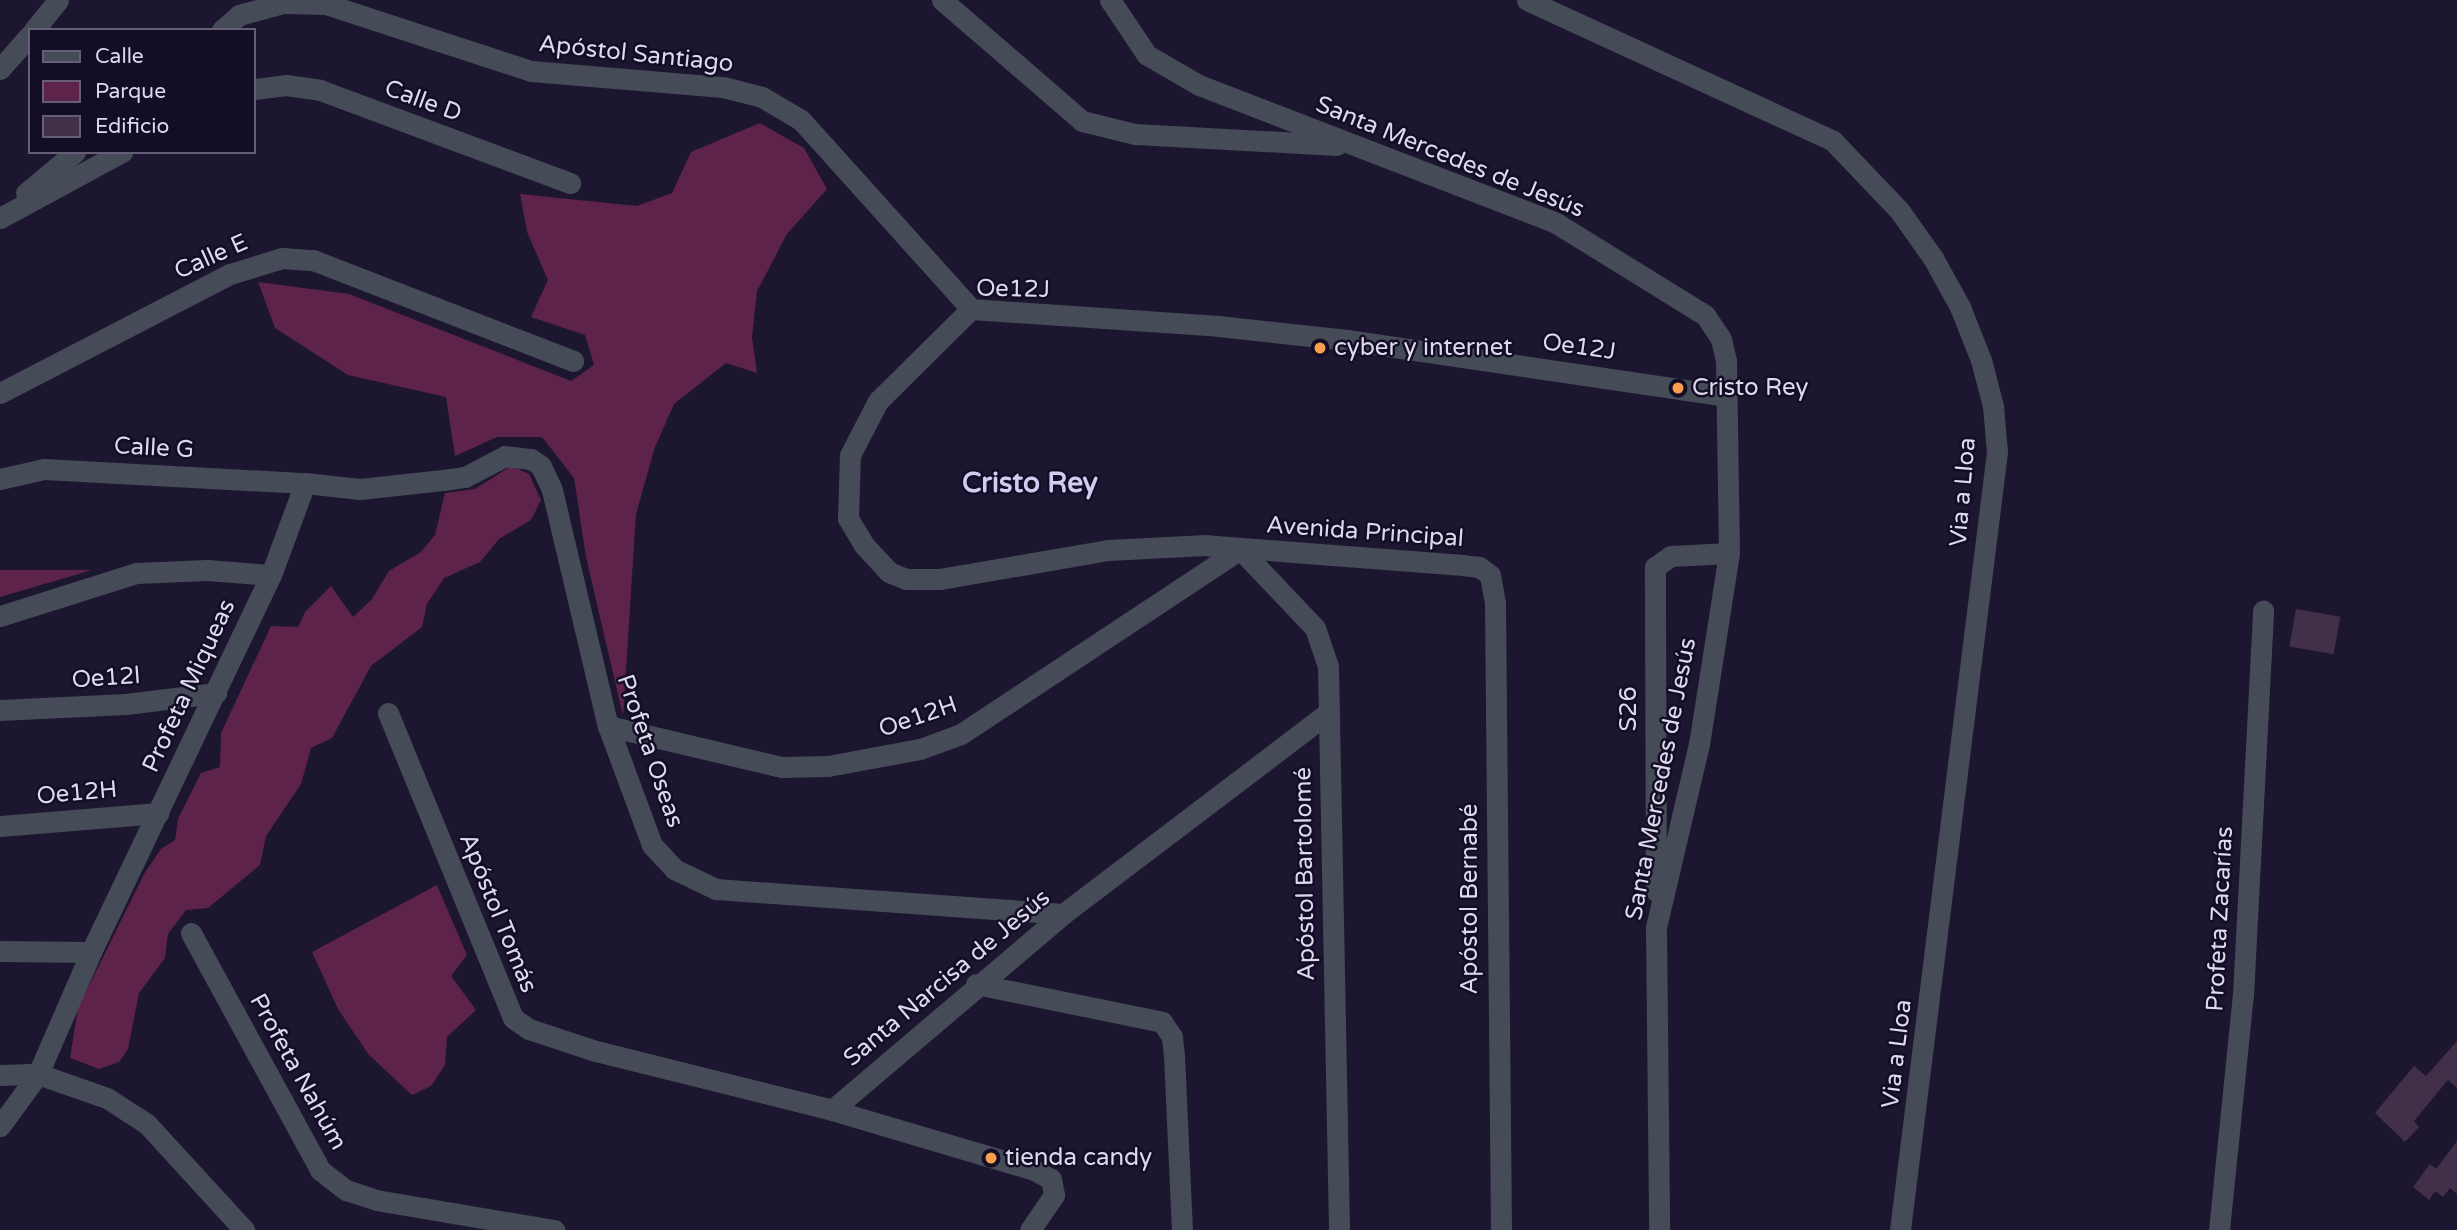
<!DOCTYPE html>
<html>
<head>
<meta charset="utf-8">
<style>
  body { margin:0 }
  #map { position:relative; width:2457px; height:1230px; overflow:hidden; background:#1c1630; font-family:"Varela Round",sans-serif }
  div>[style] { position:absolute }
  [style*='--x'] { left:calc(var(--x)*1px); top:calc(var(--y)*1px); width:calc(var(--w)*1px); rotate:calc(var(--a)*1deg) }
  .green>* { inset:0; background:#5e234a }
  .building>* { inset:0; background:#422f49; transform-origin:0 0 }
  .minor>* { height:21px; margin:-10.5px; padding:0 10.5px; transform-origin:10.5px; border-radius:10.5px; background:#454b57 }
  .dots>* { width:19px; height:19px; translate:-50% -50%; box-sizing:border-box; border:4px solid #130d26; border-radius:50% }
  span { translate:-50% -50%; white-space:nowrap; text-align:center; line-height:1.15; -webkit-text-stroke:5px #130d26; paint-order:stroke }
  .street-label { font-size:24px; color:#dddaed }
  .poi-label { font-size:24px; color:#dddaed }
  .left { translate:0 -50%; text-align:left }
  .quarter-label { font-size:28px; color:#d2ccf0; font-weight:700 }
  .legend { position:absolute; left:28px; top:28px; width:228px; height:126px; box-sizing:border-box; background:#130d26; border:2px solid #645f76; margin:0; padding:9px 12px; list-style:none; font-size:21px; color:#dddaed }
  .legend li { display:flex; align-items:center; gap:14px; height:35px }
  .legend b { width:35px; border:2px solid #645f76 }
</style>
</head>
<body>
<div id="map">
  <div class="green">
    <div style="clip-path:polygon(760px 123px,804px 148px,827px 189px,787px 234px,757px 291px,752px 337px,757px 373px,726px 363px,674px 404px,655px 447px,636px 514px,623px 716px,586px 557px,574px 478px,542px 437px,497px 437px,455px 456px,446px 397px,348px 375px,275px 328px,258px 282px,349px 294px,571px 381px,594px 365px,585px 335px,531px 317px,548px 280px,527px 232px,520px 194px,637px 206px,672px 193px,691px 152px)"></div>
    <div style="clip-path:polygon(511px 466px,529px 474px,541px 500px,531px 520px,499px 539px,480px 562px,444px 578px,427px 604px,422px 627px,371px 666px,332px 738px,311px 748px,301px 784px,266px 836px,260px 865px,208px 908px,186px 910px,168px 934px,165px 958px,139px 993px,128px 1049px,119px 1062px,99px 1069px,70px 1058px,78px 1008px,144px 874px,161px 849px,175px 840px,178px 819px,201px 773px,220px 767px,221px 733px,271px 626px,298px 627px,305px 612px,331px 586px,353px 617px,372px 599px,389px 571px,421px 552px,435px 535px,445px 493px,475px 489px)"></div>
    <div style="clip-path:polygon(0 570px,92px 570px,0 597px)"></div>
    <div style="clip-path:polygon(437px 885px,467px 955px,451px 976px,476px 1010px,447px 1037px,445px 1065px,431px 1086px,412px 1095px,369px 1055px,338px 1009px,312px 952px)"></div>
  </div>
  <div class="building">
    <div style="left:2296px;top:609px;width:45px;height:38px;rotate:10deg"></div>
    <div style="clip-path:polygon(2457px 1041px,2457px 1088px,2448px 1080px,2414px 1121px,2419px 1127px,2405px 1142px,2375px 1113px,2414px 1066px,2426px 1076px)"></div>
    <div style="clip-path:polygon(2457px 1141px,2457px 1194px,2450px 1188px,2443px 1197px,2435px 1191px,2429px 1200px,2413px 1187px,2430px 1164px,2436px 1169px)"></div>
  </div>
  <div class="minor">
    <div style="--x:942;--y:0;--w:185;--a:40.8"></div>
    <div style="--x:1082;--y:121;--w:55;--a:13.8"></div>
    <div style="--x:1135;--y:134;--w:202;--a:3.1"></div>
    <div style="--x:1110;--y:0;--w:66;--a:56.1"></div>
    <div style="--x:1147;--y:55;--w:60;--a:30"></div>
    <div style="--x:1199;--y:85;--w:383;--a:21.1"></div>
    <div style="--x:1556;--y:223;--w:175;--a:31.7"></div>
    <div style="--x:1705;--y:315;--w:29;--a:56"></div>
    <div style="--x:1721;--y:339;--w:23;--a:77"></div>
    <div style="--x:1726;--y:361;--w:192;--a:89.1"></div>
    <div style="--x:1729;--y:553;--w:193;--a:98.9"></div>
    <div style="--x:1699;--y:744;--w:189;--a:103.2"></div>
    <div style="--x:1656;--y:928;--w:302;--a:89.4"></div>
    <div style="--x:1527;--y:0;--w:337;--a:24.7"></div>
    <div style="--x:1833;--y:141;--w:95;--a:46.3"></div>
    <div style="--x:1899;--y:210;--w:59;--a:54.7"></div>
    <div style="--x:1933;--y:258;--w:56;--a:61.1"></div>
    <div style="--x:1960;--y:307;--w:57;--a:68.4"></div>
    <div style="--x:1981;--y:360;--w:48;--a:75.4"></div>
    <div style="--x:1993;--y:406;--w:46;--a:85"></div>
    <div style="--x:1997;--y:452;--w:784;--a:97.11"></div>
    <div style="--x:34;--y:30;--w:38;--a:-51"></div>
    <div style="--x:222;--y:30;--w:23;--a:-41"></div>
    <div style="--x:239;--y:15;--w:46;--a:-15.3"></div>
    <div style="--x:283;--y:3;--w:43;--a:1.3"></div>
    <div style="--x:326;--y:4;--w:216;--a:18.1"></div>
    <div style="--x:531;--y:71;--w:193;--a:4.8"></div>
    <div style="--x:723;--y:87;--w:40;--a:14.4"></div>
    <div style="--x:762;--y:97;--w:45;--a:30.5"></div>
    <div style="--x:801;--y:120;--w:254;--a:48"></div>
    <div style="--x:0;--y:69;--w:45;--a:-48.6"></div>
    <div style="--x:254;--y:89;--w:32;--a:-7"></div>
    <div style="--x:286;--y:85;--w:34;--a:8"></div>
    <div style="--x:320;--y:90;--w:267;--a:20.4"></div>
    <div style="--x:26;--y:193;--w:64;--a:-39.9"></div>
    <div style="--x:0;--y:218;--w:139;--a:-28.4"></div>
    <div style="--x:0;--y:393;--w:259;--a:-27.4"></div>
    <div style="--x:230;--y:274;--w:54;--a:-17.1"></div>
    <div style="--x:282;--y:258;--w:31;--a:4"></div>
    <div style="--x:313;--y:260;--w:279;--a:21.2"></div>
    <div style="--x:0;--y:479;--w:45;--a:-12.8"></div>
    <div style="--x:44;--y:469;--w:261;--a:3.1"></div>
    <div style="--x:1240;--y:549;--w:109;--a:46.5"></div>
    <div style="--x:1315;--y:628;--w:40;--a:71.1"></div>
    <div style="--x:1328;--y:666;--w:564;--a:88.88"></div>
    <div style="--x:0;--y:616;--w:143;--a:-17.5"></div>
    <div style="--x:136;--y:573;--w:71;--a:-2.4"></div>
    <div style="--x:207;--y:570;--w:64;--a:4.5"></div>
    <div style="--x:0;--y:710;--w:126;--a:-2.7"></div>
    <div style="--x:126;--y:704;--w:91;--a:-7"></div>
    <div style="--x:388;--y:713;--w:330;--a:67.7"></div>
    <div style="--x:513;--y:1018;--w:19;--a:35"></div>
    <div style="--x:529;--y:1029;--w:66;--a:18.4"></div>
    <div style="--x:592;--y:1050;--w:247;--a:14"></div>
    <div style="--x:832;--y:1110;--w:211;--a:16.5"></div>
    <div style="--x:1034;--y:1170;--w:19;--a:28"></div>
    <div style="--x:1051;--y:1179;--w:16;--a:79"></div>
    <div style="--x:1054;--y:1195;--w:42;--a:124.4"></div>
    <div style="--x:608;--y:726;--w:179;--a:13.3"></div>
    <div style="--x:782;--y:767;--w:46;--a:-1.2"></div>
    <div style="--x:828;--y:766;--w:94;--a:-10.5"></div>
    <div style="--x:920;--y:749;--w:44;--a:-20.1"></div>
    <div style="--x:961;--y:734;--w:335;--a:-33.5"></div>
    <div style="--x:0;--y:826;--w:159;--a:-4.7"></div>
    <div style="--x:1656;--y:891;--w:324;--a:-90.2"></div>
    <div style="--x:1655;--y:567;--w:19;--a:-35"></div>
    <div style="--x:1671;--y:556;--w:58;--a:-3"></div>
    <div style="--x:191;--y:933;--w:270;--a:61.4"></div>
    <div style="--x:320;--y:1170;--w:33;--a:38"></div>
    <div style="--x:346;--y:1190;--w:32;--a:18"></div>
    <div style="--x:376;--y:1200;--w:181;--a:9.6"></div>
    <div style="--x:0;--y:951;--w:91;--a:0.6"></div>
    <div style="--x:976;--y:984;--w:190;--a:11.5"></div>
    <div style="--x:1162;--y:1022;--w:18;--a:56"></div>
    <div style="--x:1172;--y:1037;--w:18;--a:84"></div>
    <div style="--x:1174;--y:1055;--w:175;--a:87.4"></div>
    <div style="--x:0;--y:1075;--w:38;--a:-2"></div>
    <div style="--x:38;--y:1074;--w:73;--a:19.2"></div>
    <div style="--x:107;--y:1098;--w:48;--a:33"></div>
    <div style="--x:147;--y:1124;--w:144;--a:47.5"></div>
    <div style="--x:832;--y:1110;--w:303;--a:-40.3"></div>
    <div style="--x:1063;--y:914;--w:333;--a:-37.2"></div>
    <div style="--x:0;--y:1126;--w:64;--a:-53.8"></div>
    <div style="--x:38;--y:1074;--w:133;--a:-66.5"></div>
    <div style="--x:91;--y:952;--w:418;--a:-64.5"></div>
    <div style="--x:271;--y:575;--w:98;--a:-69.7"></div>
    <div style="--x:305;--y:483;--w:55;--a:6.2"></div>
    <div style="--x:360;--y:489;--w:83;--a:-6.2"></div>
    <div style="--x:443;--y:480;--w:22;--a:-8"></div>
    <div style="--x:465;--y:477;--w:45;--a:-27.7"></div>
    <div style="--x:505;--y:456;--w:26;--a:7"></div>
    <div style="--x:531;--y:459;--w:12;--a:35"></div>
    <div style="--x:541;--y:466;--w:26;--a:65"></div>
    <div style="--x:552;--y:490;--w:243;--a:76.7"></div>
    <div style="--x:608;--y:726;--w:127;--a:69.7"></div>
    <div style="--x:652;--y:845;--w:33;--a:47"></div>
    <div style="--x:674;--y:869;--w:47;--a:25.5"></div>
    <div style="--x:716;--y:889;--w:348;--a:4.1"></div>
    <div style="--x:1501;--y:1230;--w:627;--a:-90.55"></div>
    <div style="--x:1495;--y:603;--w:28;--a:-100"></div>
    <div style="--x:1490;--y:575;--w:14;--a:-144"></div>
    <div style="--x:1479;--y:567;--w:16;--a:-173"></div>
    <div style="--x:1463;--y:565;--w:258;--a:-175.6"></div>
    <div style="--x:1206;--y:545;--w:98;--a:177.1"></div>
    <div style="--x:1108;--y:550;--w:170;--a:170.2"></div>
    <div style="--x:940;--y:579;--w:34;--a:180"></div>
    <div style="--x:906;--y:579;--w:18;--a:-158"></div>
    <div style="--x:889;--y:572;--w:37;--a:-133"></div>
    <div style="--x:864;--y:545;--w:31;--a:-121"></div>
    <div style="--x:848;--y:518;--w:63;--a:-88.2"></div>
    <div style="--x:850;--y:455;--w:61;--a:-62.6"></div>
    <div style="--x:878;--y:401;--w:131;--a:-44.7"></div>
    <div style="--x:971;--y:309;--w:248;--a:3.9"></div>
    <div style="--x:1218;--y:326;--w:130;--a:6.2"></div>
    <div style="--x:1347;--y:340;--w:383;--a:8.4"></div>
    <div style="--x:2219;--y:1230;--w:236;--a:-84.2"></div>
    <div style="--x:2243;--y:995;--w:385;--a:-87"></div>
  </div>
  <div class="dots">
    <div style="left:1320px;top:348px;background:#f99f4d"></div>
    <div style="left:1678px;top:388px;background:#f99f4d"></div>
    <div style="left:991px;top:1158px;background:#f99f4d"></div>
  </div>
  <div class="street-label">
    <span style="left:636px;top:54px;rotate:6deg">Apóstol Santiago</span>
    <span style="left:423px;top:101px;rotate:20deg">Calle D</span>
    <span style="left:1450px;top:157px;rotate:22deg">Santa Mercedes de Jesús</span>
    <span style="left:211px;top:257px;rotate:-24deg">Calle E</span>
    <span style="left:1013px;top:289px;rotate:1deg">Oe12J</span>
    <span style="left:1579px;top:347px;rotate:8deg">Oe12J</span>
    <span style="left:154px;top:448px;rotate:3deg">Calle G</span>
    <span style="left:1963px;top:492px;rotate:-85deg">Via a Lloa</span>
    <span style="left:1365px;top:532px;rotate:4deg">Avenida Principal</span>
    <span style="left:106px;top:678px;rotate:-4deg">Oe12l</span>
    <span style="left:189px;top:686px;rotate:-65deg">Profeta Miqueas</span>
    <span style="left:1629px;top:709px;rotate:-90deg">S26</span>
    <span style="left:918px;top:717px;rotate:-19deg">Oe12H</span>
    <span style="left:650px;top:751px;rotate:71deg">Profeta Oseas</span>
    <span style="left:1661px;top:779px;rotate:-79deg">Santa Mercedes de Jesús</span>
    <span style="left:77px;top:793px;rotate:-5deg">Oe12H</span>
    <span style="left:1305px;top:874px;rotate:-91deg">Apóstol Bartolomé</span>
    <span style="left:1470px;top:899px;rotate:-90deg">Apóstol Bernabé</span>
    <span style="left:498px;top:913px;rotate:68deg">Apóstol Tomás</span>
    <span style="left:2220px;top:919px;rotate:-87deg">Profeta Zacarías</span>
    <span style="left:947px;top:978px;rotate:-40deg">Santa Narcisa de Jesús</span>
    <span style="left:1897px;top:1054px;rotate:-83deg">Via a Lloa</span>
    <span style="left:298px;top:1072px;rotate:61deg">Profeta Nahúm</span>
  </div>
  <div class="poi-label">
    <span class="left" style="left:1334px;top:348px">cyber y internet</span>
    <span class="left" style="left:1692px;top:388px">Cristo Rey</span>
    <span class="left" style="left:1005px;top:1158px">tienda candy</span>
  </div>
  <div class="quarter-label">
    <span style="left:1030px;top:483px">Cristo Rey</span>
  </div>
  <ul class="legend">
  <li><b style="height:9px;background:#454b57"></b>Calle</li>
  <li><b style="height:19px;background:#5e234a"></b>Parque</li>
  <li><b style="height:19px;background:#422f49"></b>Edificio</li>
  </ul>
</div>
</body>
</html>
